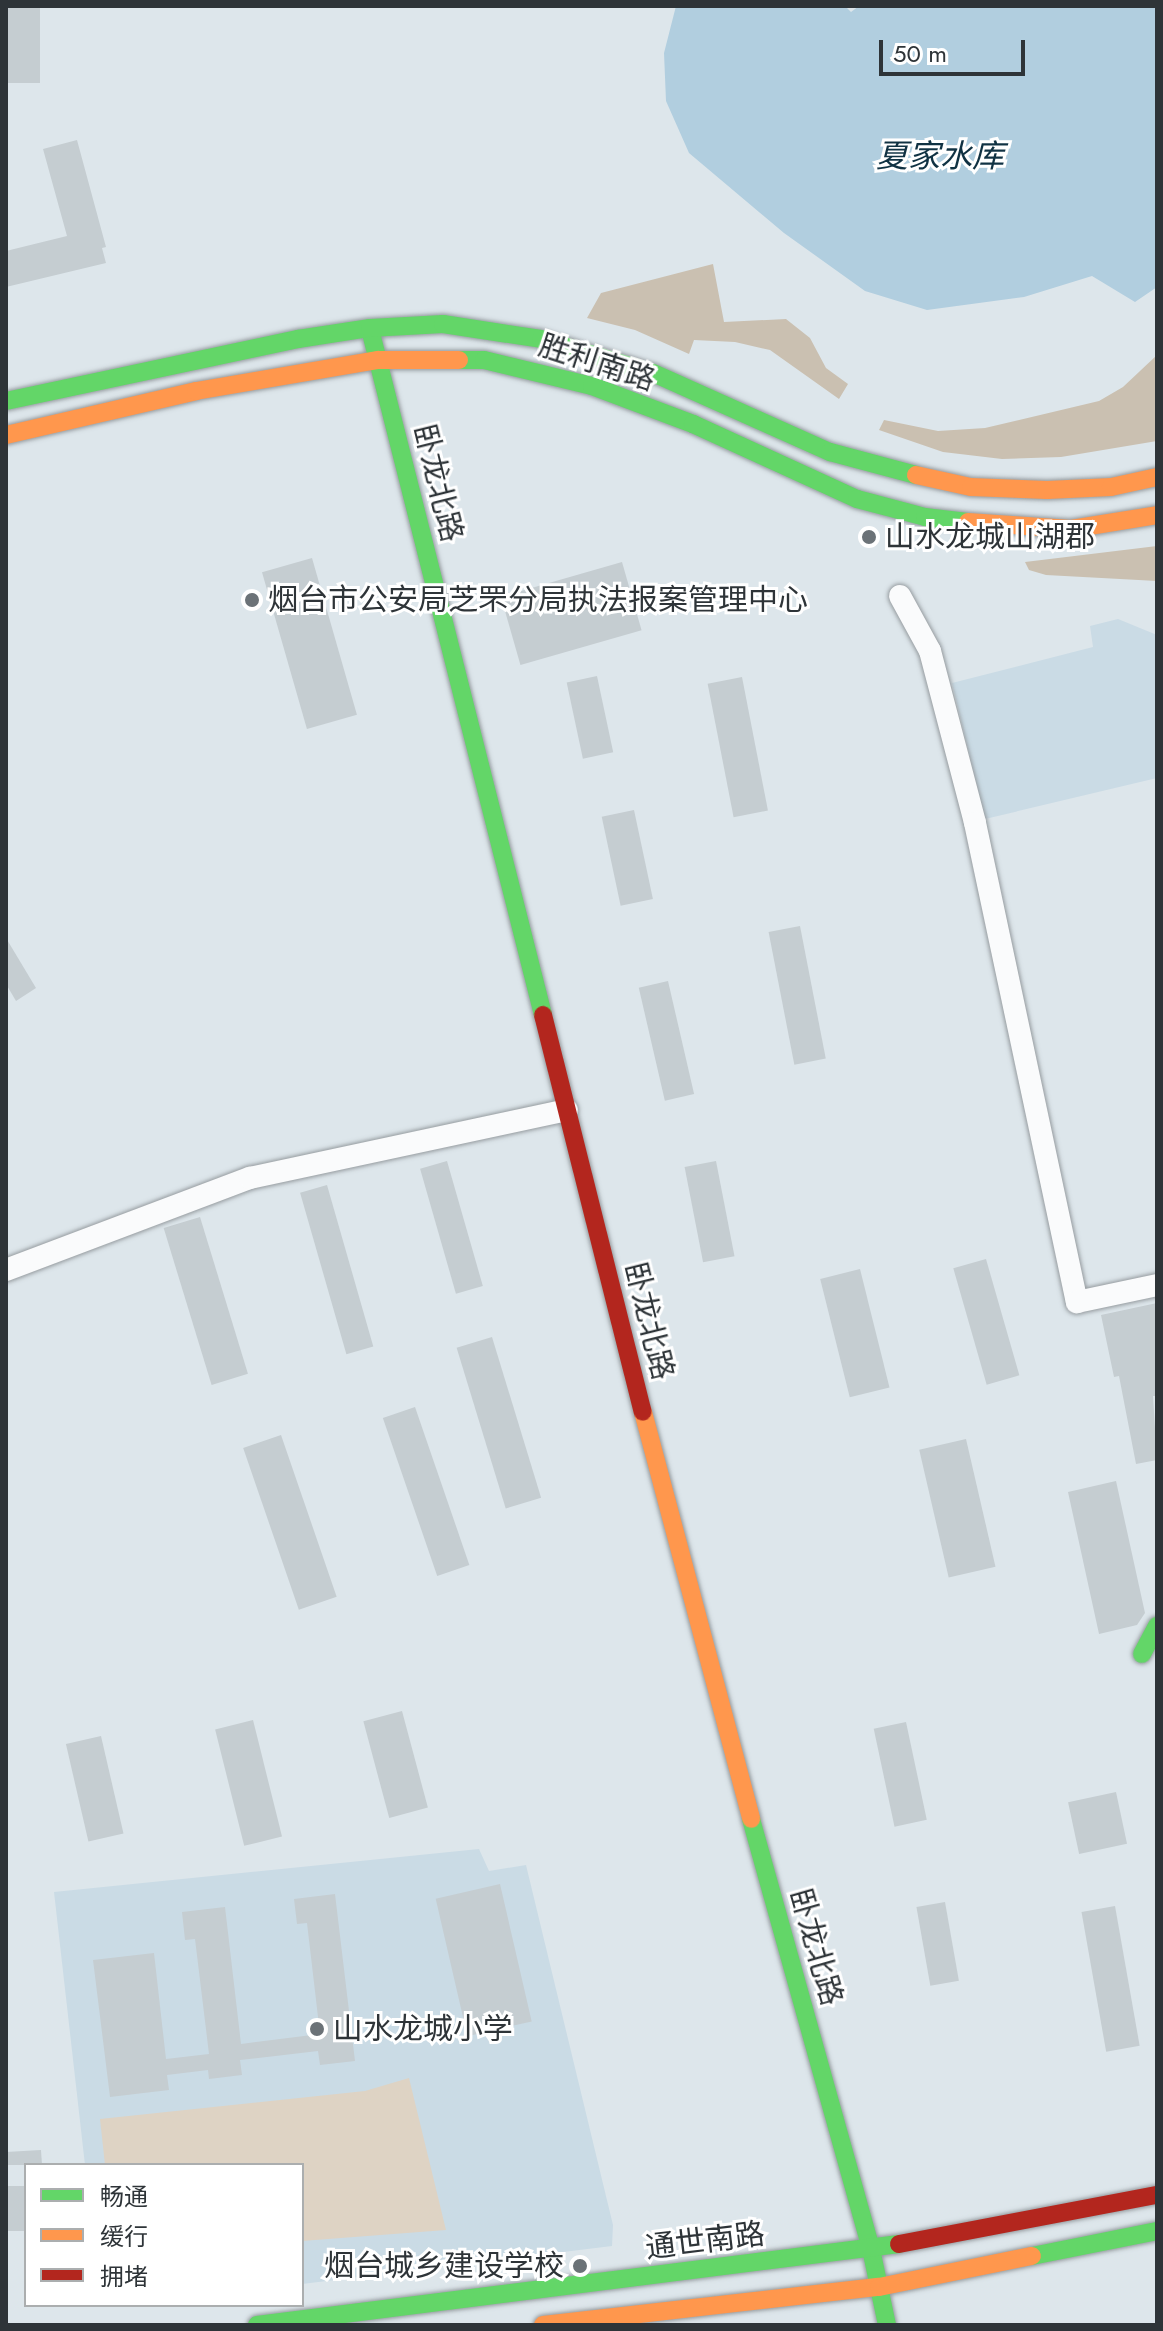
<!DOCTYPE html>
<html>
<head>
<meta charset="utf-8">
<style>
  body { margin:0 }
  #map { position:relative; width:1163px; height:2331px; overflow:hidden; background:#dde6eb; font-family:Jost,"Noto Sans SC",sans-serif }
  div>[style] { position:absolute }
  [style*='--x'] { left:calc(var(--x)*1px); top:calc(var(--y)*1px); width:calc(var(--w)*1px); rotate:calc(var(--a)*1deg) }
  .built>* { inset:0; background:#cadbe5 }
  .green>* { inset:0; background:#ded3c4 }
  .forest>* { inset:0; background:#cac0b1 }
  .water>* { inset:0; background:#b1cedf }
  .building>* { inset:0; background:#c5cdd1; transform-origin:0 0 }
  .roads { filter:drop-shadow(0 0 2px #969ca0) drop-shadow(0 0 2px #969ca0) }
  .street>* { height:22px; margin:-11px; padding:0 11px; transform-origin:11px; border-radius:11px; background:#fafbfc }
  .fast>* { height:18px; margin:-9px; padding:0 9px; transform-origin:9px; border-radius:9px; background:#63d668 }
  .slow>* { height:18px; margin:-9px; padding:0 9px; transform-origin:9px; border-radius:9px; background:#ff974d }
  .jam>* { height:18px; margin:-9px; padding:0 9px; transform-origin:9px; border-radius:9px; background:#b3261e }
  .dots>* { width:22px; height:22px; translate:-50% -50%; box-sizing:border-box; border:4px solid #fff; border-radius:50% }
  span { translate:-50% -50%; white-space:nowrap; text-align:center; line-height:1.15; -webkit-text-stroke:6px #fff; paint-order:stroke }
  .street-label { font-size:30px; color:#2e3438 }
  .poi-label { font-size:30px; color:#2e3438 }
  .left { translate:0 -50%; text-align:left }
  .right { translate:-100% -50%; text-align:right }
  .water-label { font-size:32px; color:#103243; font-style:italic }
  .frame { position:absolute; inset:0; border:8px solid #2e3438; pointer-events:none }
  .legend { position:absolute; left:24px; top:2163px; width:280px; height:144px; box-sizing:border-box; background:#fff; border:2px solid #abaeaf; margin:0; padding:10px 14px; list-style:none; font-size:24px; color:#2e3438 }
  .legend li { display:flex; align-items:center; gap:16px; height:40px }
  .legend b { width:40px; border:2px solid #abaeaf }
  .scale { position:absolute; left:879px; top:40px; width:146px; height:36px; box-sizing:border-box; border:4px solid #2e3438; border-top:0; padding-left:10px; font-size:24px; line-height:28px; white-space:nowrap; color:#2e3438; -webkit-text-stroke:6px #fff; paint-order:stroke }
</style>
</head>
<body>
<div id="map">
  <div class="built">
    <div style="clip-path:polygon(1118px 619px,1157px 635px,1157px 778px,985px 819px,952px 683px,1093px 647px,1090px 626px)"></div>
    <div style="clip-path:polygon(479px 1849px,489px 1871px,526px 1865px,613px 2225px,612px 2246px,302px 2284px,302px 2165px,85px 2165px,54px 1892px)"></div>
  </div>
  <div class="green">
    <div style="clip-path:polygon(409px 2078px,446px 2230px,302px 2241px,302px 2165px,105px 2165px,100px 2119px,365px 2091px)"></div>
  </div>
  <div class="forest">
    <div style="clip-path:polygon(713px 264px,724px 322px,786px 319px,810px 338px,826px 368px,848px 384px,839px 399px,770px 350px,735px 342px,694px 340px,689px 354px,635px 330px,587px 318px,601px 293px)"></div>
    <div style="clip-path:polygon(1157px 355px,1157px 441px,1061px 457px,1002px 459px,943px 452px,879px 430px,884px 420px,938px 431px,985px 428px,1099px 401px,1123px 387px)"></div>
    <div style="clip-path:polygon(1157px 546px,1157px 581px,1046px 575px,1029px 570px,1025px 562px)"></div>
  </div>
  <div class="water">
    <div style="clip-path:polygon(676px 6px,845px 6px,851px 12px,859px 6px,1157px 6px,1157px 287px,1135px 302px,1092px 276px,1024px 297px,927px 310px,865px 291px,784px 233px,689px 153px,666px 101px,664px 53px)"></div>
  </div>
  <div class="building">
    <div style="left:7px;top:6px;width:33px;height:77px"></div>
    <div style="clip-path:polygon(77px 140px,106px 247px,102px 248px,106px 263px,6px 287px,6px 251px,67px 236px,43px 149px)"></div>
    <div style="left:312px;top:558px;width:163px;height:52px;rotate:74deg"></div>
    <div style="left:622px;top:562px;width:71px;height:126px;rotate:74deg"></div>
    <div style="left:597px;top:676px;width:78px;height:31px;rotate:78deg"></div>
    <div style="left:742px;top:677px;width:136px;height:35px;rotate:79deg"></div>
    <div style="left:634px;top:810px;width:91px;height:33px;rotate:78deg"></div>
    <div style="left:800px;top:926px;width:135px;height:32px;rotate:79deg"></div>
    <div style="clip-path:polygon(6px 938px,36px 988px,16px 1001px,6px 984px)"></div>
    <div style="left:668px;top:981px;width:116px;height:30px;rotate:77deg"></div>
    <div style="left:447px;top:1161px;width:130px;height:28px;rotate:74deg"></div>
    <div style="left:716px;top:1161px;width:97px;height:32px;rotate:79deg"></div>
    <div style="left:327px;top:1185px;width:168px;height:28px;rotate:74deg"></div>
    <div style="left:200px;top:1217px;width:164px;height:38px;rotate:73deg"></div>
    <div style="left:986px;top:1259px;width:121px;height:34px;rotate:74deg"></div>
    <div style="left:860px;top:1269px;width:122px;height:41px;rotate:76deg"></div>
    <div style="clip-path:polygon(1157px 1303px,1157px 1396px,1153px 1396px,1157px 1460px,1136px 1464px,1119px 1376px,1114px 1377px,1101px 1315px)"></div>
    <div style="left:492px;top:1337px;width:168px;height:37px;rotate:73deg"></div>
    <div style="left:415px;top:1407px;width:167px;height:34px;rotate:71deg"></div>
    <div style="left:281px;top:1435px;width:171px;height:40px;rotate:71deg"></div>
    <div style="left:966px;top:1439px;width:131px;height:48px;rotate:77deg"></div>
    <div style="clip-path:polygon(1116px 1481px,1145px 1613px,1137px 1625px,1099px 1634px,1068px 1492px)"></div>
    <div style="left:402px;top:1711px;width:100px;height:40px;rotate:75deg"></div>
    <div style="left:253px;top:1720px;width:120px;height:39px;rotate:76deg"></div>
    <div style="left:906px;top:1722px;width:100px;height:33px;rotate:78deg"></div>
    <div style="left:101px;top:1736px;width:100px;height:36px;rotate:77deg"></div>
    <div style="left:1116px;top:1792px;width:53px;height:49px;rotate:78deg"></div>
    <div style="left:500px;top:1884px;width:141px;height:66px;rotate:77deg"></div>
    <div style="clip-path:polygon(335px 1894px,355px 2061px,320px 2065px,318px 2051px,240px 2060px,242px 2075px,209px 2079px,208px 2070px,167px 2075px,169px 2090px,110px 2097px,93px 1960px,154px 1953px,166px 2059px,209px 2054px,195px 1939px,185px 1940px,182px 1912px,225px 1907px,241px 2044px,320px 2034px,307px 1923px,297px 1924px,294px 1899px)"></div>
    <div style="left:945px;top:1902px;width:80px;height:29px;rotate:80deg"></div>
    <div style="left:1115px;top:1906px;width:142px;height:34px;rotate:80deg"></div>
    <div style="clip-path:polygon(41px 2150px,42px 2165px,6px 2165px,6px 2152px)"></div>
    <div style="left:26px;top:2186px;width:45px;height:20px;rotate:90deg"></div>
  </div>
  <div class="roads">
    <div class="street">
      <div style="--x:900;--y:596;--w:63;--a:61.4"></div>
      <div style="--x:930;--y:651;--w:178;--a:75.3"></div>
      <div style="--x:975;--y:823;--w:490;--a:78"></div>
      <div style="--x:1077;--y:1302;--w:82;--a:-12"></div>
      <div style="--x:6;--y:1270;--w:261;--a:-20.7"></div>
      <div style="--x:250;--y:1178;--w:324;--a:-12.1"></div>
    </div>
    <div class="fast">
      <div style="--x:372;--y:337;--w:699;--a:75.84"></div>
      <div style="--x:459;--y:360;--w:25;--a:0"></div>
      <div style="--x:484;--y:360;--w:111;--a:13.5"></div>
      <div style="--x:592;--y:386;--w:108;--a:20.6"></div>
      <div style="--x:693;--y:424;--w:180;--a:24.6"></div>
      <div style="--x:857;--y:499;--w:70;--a:14.8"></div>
      <div style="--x:925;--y:517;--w:43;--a:6.6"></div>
      <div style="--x:6;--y:401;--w:299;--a:-12"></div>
      <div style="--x:298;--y:339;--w:73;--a:-8.7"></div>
      <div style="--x:370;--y:328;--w:73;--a:-3.1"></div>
      <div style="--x:443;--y:324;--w:99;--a:8.7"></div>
      <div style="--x:541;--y:339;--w:117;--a:16.9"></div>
      <div style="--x:653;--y:373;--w:194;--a:24.1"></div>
      <div style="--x:830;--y:452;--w:89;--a:15"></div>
      <div style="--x:1142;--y:1654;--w:32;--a:-62"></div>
      <div style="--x:751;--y:1819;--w:446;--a:74.4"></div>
      <div style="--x:871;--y:2249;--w:78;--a:78.1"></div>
      <div style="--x:1032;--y:2256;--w:127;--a:-11.3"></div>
      <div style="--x:257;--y:2325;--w:647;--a:-7.19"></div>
    </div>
    <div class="slow">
      <div style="--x:6;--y:435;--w:195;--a:-13"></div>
      <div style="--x:196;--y:391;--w:185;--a:-9.7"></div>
      <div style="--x:378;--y:360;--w:81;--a:0"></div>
      <div style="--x:916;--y:475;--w:56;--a:12.3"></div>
      <div style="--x:971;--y:487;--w:76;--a:2.3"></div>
      <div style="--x:1047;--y:490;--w:64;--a:-2.7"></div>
      <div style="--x:1111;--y:487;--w:47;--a:-12.3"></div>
      <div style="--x:968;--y:522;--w:103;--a:3.9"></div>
      <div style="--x:1071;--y:529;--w:87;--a:-9.2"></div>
      <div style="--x:643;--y:1412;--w:421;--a:75.1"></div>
      <div style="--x:543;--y:2325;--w:338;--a:-6.5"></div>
      <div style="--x:879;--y:2287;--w:156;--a:-11.5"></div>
    </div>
    <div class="jam">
      <div style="--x:543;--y:1015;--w:409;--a:75.9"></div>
      <div style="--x:899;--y:2244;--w:263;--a:-10.8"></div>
    </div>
  </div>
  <div class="dots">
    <div style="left:869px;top:537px;background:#6b7277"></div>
    <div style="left:252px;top:600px;background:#6b7277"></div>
    <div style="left:317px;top:2029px;background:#6b7277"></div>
    <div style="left:580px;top:2266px;background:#6b7277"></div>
  </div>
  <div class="street-label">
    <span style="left:597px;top:363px;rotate:18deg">胜利南路</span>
    <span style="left:438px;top:483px;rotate:76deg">卧龙北路</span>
    <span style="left:649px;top:1321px;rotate:76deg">卧龙北路</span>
    <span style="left:816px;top:1947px;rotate:74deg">卧龙北路</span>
    <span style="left:705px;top:2241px;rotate:-7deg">通世南路</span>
  </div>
  <div class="poi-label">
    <span class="left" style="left:885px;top:537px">山水龙城山湖郡</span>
    <span class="left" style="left:268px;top:600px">烟台市公安局芝罘分局执法报案管理中心</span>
    <span class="left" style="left:333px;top:2029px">山水龙城小学</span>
    <span class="right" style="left:564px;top:2266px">烟台城乡建设学校</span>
  </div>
  <div class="water-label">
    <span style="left:940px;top:156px">夏家水库</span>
  </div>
  <div class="frame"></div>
  <ul class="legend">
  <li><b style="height:10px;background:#63d668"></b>畅通</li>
  <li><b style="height:10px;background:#ff974d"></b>缓行</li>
  <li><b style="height:10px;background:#b3261e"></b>拥堵</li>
  </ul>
  <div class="scale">50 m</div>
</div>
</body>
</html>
